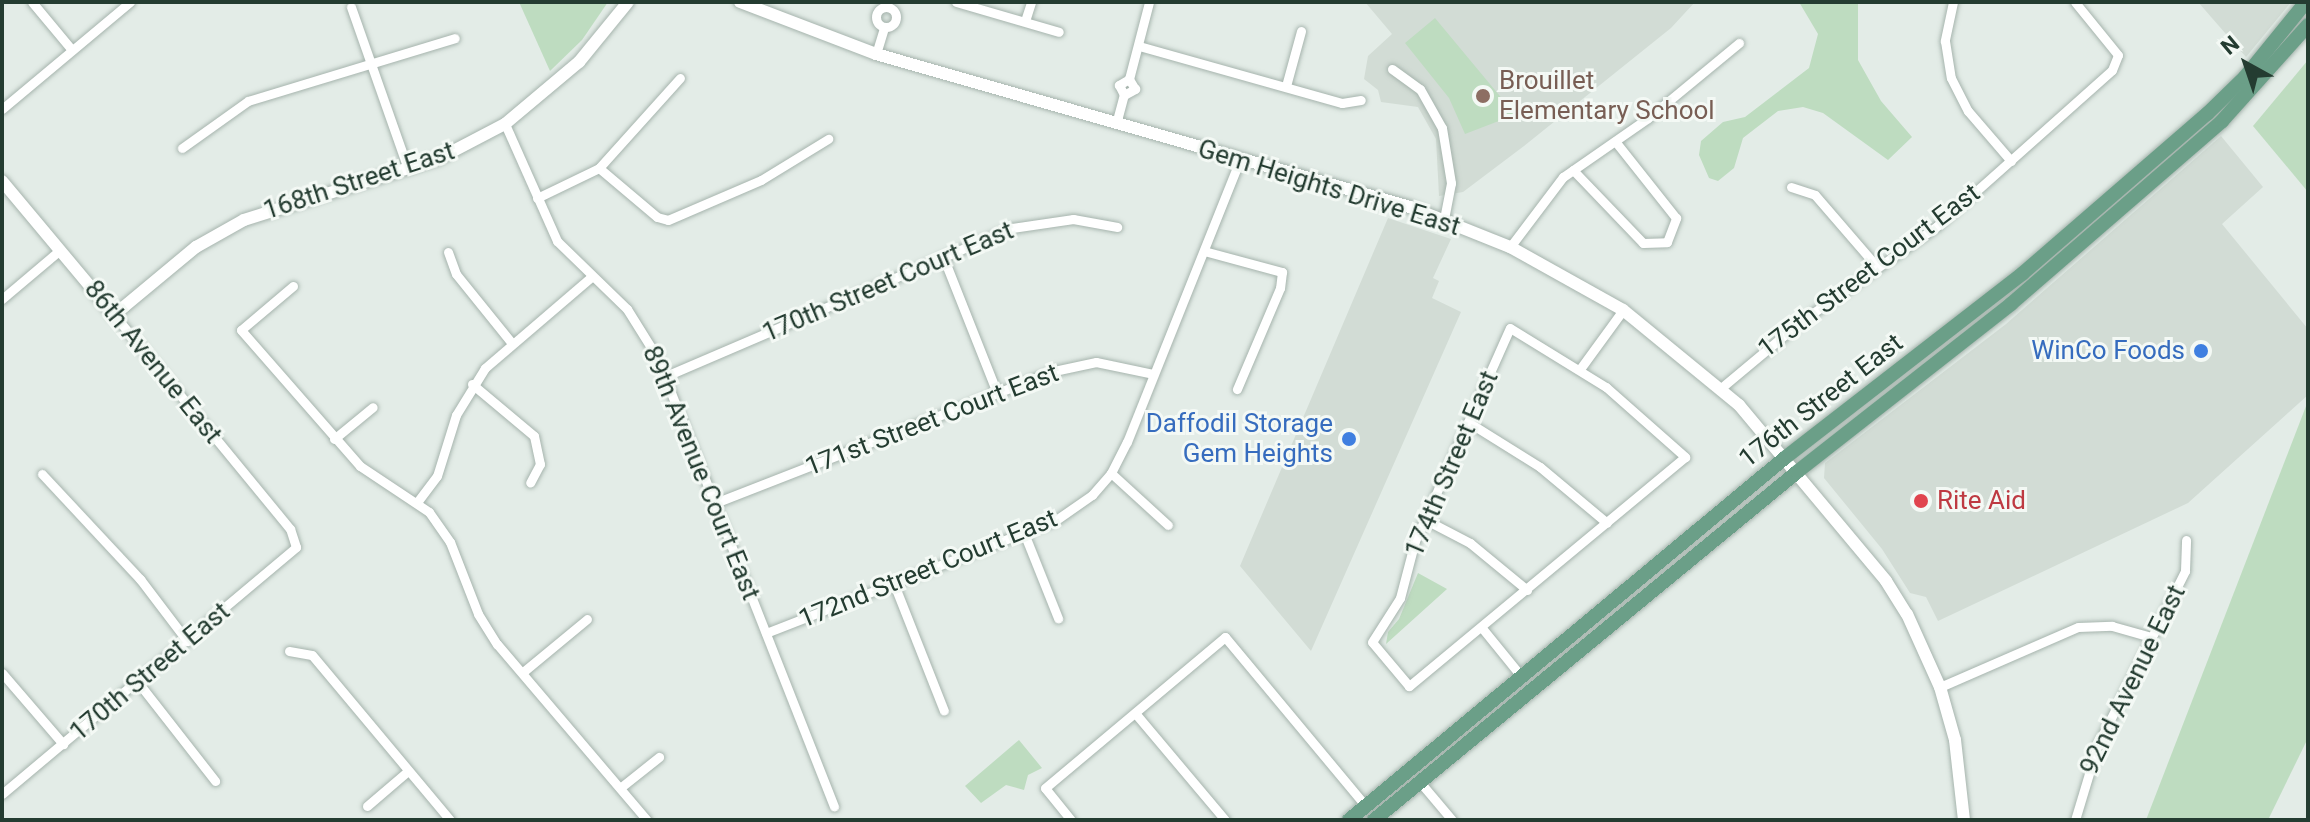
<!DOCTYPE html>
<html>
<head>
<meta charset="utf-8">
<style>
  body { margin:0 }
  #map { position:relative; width:2310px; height:822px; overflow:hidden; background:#e3ece7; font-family:Roboto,sans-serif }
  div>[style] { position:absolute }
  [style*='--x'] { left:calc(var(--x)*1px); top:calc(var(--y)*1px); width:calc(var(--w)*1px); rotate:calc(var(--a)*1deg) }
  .built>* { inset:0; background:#d2dcd5 }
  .green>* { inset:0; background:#bedcc0 }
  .roads { filter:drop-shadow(0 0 2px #a6b4ad) drop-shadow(0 0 2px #a6b4ad) }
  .street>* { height:9px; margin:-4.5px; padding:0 4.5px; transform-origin:4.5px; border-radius:4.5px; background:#fff }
  .street>.ring { margin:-4.5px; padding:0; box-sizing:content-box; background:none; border:9px solid #fff; border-radius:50% }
  .secondary>* { height:12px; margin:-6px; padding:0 6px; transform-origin:6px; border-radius:6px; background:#fff }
  .primary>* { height:14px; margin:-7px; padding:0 7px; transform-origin:7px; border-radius:7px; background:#6b9f88 }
  .dots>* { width:22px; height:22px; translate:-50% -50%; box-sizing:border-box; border:4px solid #f4f9f5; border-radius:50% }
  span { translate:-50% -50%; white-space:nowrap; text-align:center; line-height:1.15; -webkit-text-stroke:6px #f4f9f5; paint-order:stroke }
  .education-label { font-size:26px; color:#785e54 }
  .left { translate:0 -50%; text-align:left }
  .street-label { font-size:26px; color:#243c31 }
  .shop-label { font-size:26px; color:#366cbe }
  .right { translate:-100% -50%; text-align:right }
  .health-label { font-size:26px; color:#be3a42 }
  .frame { position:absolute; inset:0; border:4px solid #243c31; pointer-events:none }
  .north { position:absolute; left:2206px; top:24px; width:80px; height:80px; -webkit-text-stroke:6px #f4f9f5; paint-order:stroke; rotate:320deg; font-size:22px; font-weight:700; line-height:32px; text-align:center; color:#243c31 }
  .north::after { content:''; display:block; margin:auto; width:28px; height:36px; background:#243c31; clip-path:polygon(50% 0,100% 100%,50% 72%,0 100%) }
</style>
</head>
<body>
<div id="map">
  <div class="built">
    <div style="clip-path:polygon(1365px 2px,1695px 2px,1671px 28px,1524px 146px,1463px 192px,1439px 196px,1436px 139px,1418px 107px,1381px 102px,1378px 90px,1364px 79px,1368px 56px,1392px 34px)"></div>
    <div style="clip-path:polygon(2198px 2px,2291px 2px,2246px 57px)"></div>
    <div style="clip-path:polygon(2221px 136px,2263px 187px,2222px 224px,2308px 329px,2308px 395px,2188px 503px,1938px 621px,1926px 597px,1910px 593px,1882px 549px,1824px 478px,1825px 463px,2006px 324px)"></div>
    <div style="clip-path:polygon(1388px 218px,1451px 239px,1433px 278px,1439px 281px,1432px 298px,1461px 312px,1311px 651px,1240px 566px)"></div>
  </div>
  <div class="green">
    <div style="clip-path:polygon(519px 2px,608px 2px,582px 40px,550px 71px)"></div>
    <div style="clip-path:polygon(1799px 2px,1858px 2px,1858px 60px,1881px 101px,1912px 137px,1888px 160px,1823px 113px,1803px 107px,1778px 111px,1743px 138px,1734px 168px,1718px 181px,1709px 178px,1699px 155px,1701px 141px,1723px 122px,1745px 117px,1809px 68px,1818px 34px)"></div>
    <div style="clip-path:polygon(1435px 18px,1509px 107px,1517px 114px,1465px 134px,1449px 98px,1405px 43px)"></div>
    <div style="clip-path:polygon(2308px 60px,2308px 192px,2253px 126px)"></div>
    <div style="clip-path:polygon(2308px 401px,2308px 738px,2268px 820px,2146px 820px)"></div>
    <div style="clip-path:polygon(1418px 573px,1447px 589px,1386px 644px,1388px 632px,1399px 619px)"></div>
    <div style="clip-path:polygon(1019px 740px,1042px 768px,1028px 775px,1024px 790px,1006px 785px,981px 803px,965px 786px)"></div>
  </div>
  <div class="roads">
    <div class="street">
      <div style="--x:32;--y:2;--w:62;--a:50.2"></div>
      <div style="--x:956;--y:2;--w:107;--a:16.2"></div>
      <div style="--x:1953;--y:2;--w:40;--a:102"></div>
      <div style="--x:1945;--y:41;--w:37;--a:81"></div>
      <div style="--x:1951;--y:78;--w:37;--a:63"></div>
      <div style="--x:1968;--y:111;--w:66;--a:49.3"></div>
      <div class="ring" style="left:876px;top:7px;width:11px;height:11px"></div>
      <div style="--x:351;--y:7;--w:172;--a:70.6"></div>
      <div style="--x:1025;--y:21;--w:20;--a:-72"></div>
      <div style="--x:1139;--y:46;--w:211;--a:15.7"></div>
      <div style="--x:1342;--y:103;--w:19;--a:-9"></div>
      <div style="--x:876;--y:54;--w:28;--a:-73"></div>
      <div style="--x:1392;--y:69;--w:34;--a:36"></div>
      <div style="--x:1420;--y:89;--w:45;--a:60.6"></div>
      <div style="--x:1442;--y:128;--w:56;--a:80.7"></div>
      <div style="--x:1451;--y:183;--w:37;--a:101"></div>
      <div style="--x:1129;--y:79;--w:80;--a:-75.4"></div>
      <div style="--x:1286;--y:86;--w:57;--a:-74.7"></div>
      <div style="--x:2;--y:109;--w:167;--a:-39.9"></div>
      <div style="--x:505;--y:124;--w:128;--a:66"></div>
      <div style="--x:557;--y:241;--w:98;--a:44.2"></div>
      <div style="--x:627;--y:309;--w:57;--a:58"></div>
      <div style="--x:657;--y:357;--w:483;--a:68.5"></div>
      <div style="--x:1116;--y:124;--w:30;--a:-75"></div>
      <div style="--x:1124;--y:95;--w:13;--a:-29"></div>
      <div style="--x:1135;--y:89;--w:12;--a:-121"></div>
      <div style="--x:1129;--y:79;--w:12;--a:149"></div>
      <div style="--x:1119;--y:85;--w:11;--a:63"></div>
      <div style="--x:182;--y:148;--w:81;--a:-35.5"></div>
      <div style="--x:248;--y:101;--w:216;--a:-16.9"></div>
      <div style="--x:599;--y:168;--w:76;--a:40.2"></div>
      <div style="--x:657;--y:217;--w:11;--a:15"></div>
      <div style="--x:668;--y:220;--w:101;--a:-23.3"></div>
      <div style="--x:761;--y:180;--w:79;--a:-31.5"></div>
      <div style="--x:1573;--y:170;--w:101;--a:46.2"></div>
      <div style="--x:1643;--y:243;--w:24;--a:-2"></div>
      <div style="--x:1667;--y:242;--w:26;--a:-69"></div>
      <div style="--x:1676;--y:218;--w:98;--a:-128.4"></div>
      <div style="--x:1791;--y:187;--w:25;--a:18"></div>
      <div style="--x:1815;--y:195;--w:96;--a:49.2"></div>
      <div style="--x:537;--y:198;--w:69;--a:-25.8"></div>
      <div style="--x:599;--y:168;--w:121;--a:-48"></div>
      <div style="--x:1510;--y:247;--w:88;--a:-52.9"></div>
      <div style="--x:1563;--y:177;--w:103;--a:-34.8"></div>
      <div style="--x:1648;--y:118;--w:118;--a:-39.5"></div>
      <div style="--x:1204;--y:251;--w:81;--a:15.1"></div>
      <div style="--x:1282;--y:272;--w:16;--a:97"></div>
      <div style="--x:1280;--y:288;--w:110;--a:113.1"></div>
      <div style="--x:448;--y:252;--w:23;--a:70"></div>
      <div style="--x:456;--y:274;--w:86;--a:51.1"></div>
      <div style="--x:944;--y:259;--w:144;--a:68.4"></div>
      <div style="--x:293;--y:286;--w:68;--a:139.8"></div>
      <div style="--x:241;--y:330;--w:181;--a:48.8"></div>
      <div style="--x:360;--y:466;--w:83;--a:33.7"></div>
      <div style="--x:429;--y:512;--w:37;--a:55"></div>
      <div style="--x:450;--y:542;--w:77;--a:68.7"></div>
      <div style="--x:478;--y:614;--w:36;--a:58"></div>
      <div style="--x:497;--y:644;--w:231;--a:49.6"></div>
      <div style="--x:2;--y:299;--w:76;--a:-40.2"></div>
      <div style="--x:1510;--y:328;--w:113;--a:31.6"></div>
      <div style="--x:1606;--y:387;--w:106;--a:41.5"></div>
      <div style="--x:1685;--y:457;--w:359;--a:140.3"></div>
      <div style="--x:1409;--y:686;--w:57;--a:-130.1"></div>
      <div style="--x:1372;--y:642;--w:52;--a:-57.5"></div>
      <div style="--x:1400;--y:598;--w:59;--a:-75.3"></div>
      <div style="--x:1415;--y:541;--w:233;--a:-66"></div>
      <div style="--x:1580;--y:369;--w:73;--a:-53.9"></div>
      <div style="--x:666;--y:376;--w:376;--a:-23.2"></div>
      <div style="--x:1012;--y:228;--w:62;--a:-8.4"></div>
      <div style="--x:1073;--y:219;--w:45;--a:10.3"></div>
      <div style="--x:472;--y:384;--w:81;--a:40"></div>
      <div style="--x:534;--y:436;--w:29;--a:78"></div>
      <div style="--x:540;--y:464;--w:21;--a:118"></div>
      <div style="--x:1721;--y:388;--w:103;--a:-39.9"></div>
      <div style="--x:1800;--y:322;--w:167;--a:-35"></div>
      <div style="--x:1937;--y:226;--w:234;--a:-41.7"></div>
      <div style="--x:2112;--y:70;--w:16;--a:-68"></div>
      <div style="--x:2118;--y:55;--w:68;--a:-129.1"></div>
      <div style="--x:1468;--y:422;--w:85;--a:32"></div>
      <div style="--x:1540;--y:467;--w:87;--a:39.9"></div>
      <div style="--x:334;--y:439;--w:50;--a:-39.4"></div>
      <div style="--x:1111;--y:473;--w:77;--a:42.4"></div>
      <div style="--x:42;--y:474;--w:144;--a:47"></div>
      <div style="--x:140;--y:579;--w:78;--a:52.8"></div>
      <div style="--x:418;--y:501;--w:31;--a:-53"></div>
      <div style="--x:437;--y:476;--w:64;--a:-72.7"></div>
      <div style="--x:456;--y:415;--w:55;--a:-58.3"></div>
      <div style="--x:485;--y:368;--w:138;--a:-40.6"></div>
      <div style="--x:715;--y:503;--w:364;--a:-21.3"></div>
      <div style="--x:1054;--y:371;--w:43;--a:-12.1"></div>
      <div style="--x:1096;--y:362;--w:58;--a:11.9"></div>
      <div style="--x:1424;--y:519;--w:52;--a:27.6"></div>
      <div style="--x:1470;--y:543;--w:74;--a:39.5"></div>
      <div style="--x:1024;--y:533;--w:92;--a:68.2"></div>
      <div style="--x:894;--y:584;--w:136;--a:68.5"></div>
      <div style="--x:1482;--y:628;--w:62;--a:50.9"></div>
      <div style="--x:766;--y:633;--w:311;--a:-21.3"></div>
      <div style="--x:1056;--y:520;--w:44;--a:-34.8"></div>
      <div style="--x:1092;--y:495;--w:29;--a:-49"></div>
      <div style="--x:1111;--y:473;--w:35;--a:-63"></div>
      <div style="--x:1127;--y:442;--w:304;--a:-68.2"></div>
      <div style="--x:289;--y:651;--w:23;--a:10"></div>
      <div style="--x:312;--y:655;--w:215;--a:50.1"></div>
      <div style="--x:523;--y:672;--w:83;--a:-39.6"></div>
      <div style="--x:2;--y:673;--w:94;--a:49.3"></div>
      <div style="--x:137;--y:681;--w:127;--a:52"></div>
      <div style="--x:1940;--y:687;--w:150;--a:-23.5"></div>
      <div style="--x:2078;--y:627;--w:34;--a:-2"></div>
      <div style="--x:2112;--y:626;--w:41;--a:15.8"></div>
      <div style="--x:1135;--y:713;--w:140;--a:49.9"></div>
      <div style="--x:1420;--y:782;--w:50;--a:49.9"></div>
      <div style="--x:620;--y:788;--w:50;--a:-38.5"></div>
      <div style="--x:2;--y:794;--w:384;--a:-40"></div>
      <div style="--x:296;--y:547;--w:19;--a:-108"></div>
      <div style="--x:290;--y:529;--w:277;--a:-129.4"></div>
      <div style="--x:367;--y:806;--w:54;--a:-40.5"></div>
      <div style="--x:1071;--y:820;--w:41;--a:-129.1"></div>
      <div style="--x:1045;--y:788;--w:235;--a:-40"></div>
      <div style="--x:1225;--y:637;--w:220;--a:50.2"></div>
      <div style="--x:2075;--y:820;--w:79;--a:-73.2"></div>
      <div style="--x:2098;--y:744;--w:194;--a:-63.3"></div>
      <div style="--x:2185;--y:571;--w:31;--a:-88"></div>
    </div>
    <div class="secondary">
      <div style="--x:740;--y:2;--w:146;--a:20.9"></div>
      <div style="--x:876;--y:54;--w:555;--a:15.99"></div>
      <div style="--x:1410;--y:207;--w:108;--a:21.8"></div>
      <div style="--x:1510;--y:247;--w:129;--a:29.1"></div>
      <div style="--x:1623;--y:310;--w:150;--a:39.3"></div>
      <div style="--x:1739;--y:405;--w:229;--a:50.1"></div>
      <div style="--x:1886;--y:581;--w:39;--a:58"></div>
      <div style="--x:1907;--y:614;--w:80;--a:65.7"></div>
      <div style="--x:1940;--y:687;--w:55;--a:74.2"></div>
      <div style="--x:1955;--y:740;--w:81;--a:83.6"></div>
      <div style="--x:2;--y:181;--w:175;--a:50.1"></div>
      <div style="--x:114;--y:315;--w:107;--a:-39.7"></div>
      <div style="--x:196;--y:247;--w:55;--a:-29.4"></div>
      <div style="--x:244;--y:220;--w:203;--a:-17.5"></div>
      <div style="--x:438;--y:159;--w:76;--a:-27.6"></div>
      <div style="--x:505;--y:124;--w:97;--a:-40"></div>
      <div style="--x:579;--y:62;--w:77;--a:-50.8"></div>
    </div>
    <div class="primary">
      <div style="--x:1349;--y:820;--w:568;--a:-39.72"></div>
      <div style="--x:1786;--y:457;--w:299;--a:-37.8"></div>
      <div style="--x:2022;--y:274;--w:245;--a:-40.9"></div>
      <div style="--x:2207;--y:114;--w:53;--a:-44.2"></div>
      <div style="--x:2245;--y:77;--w:97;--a:-50.9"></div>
      <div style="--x:1374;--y:820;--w:548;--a:-39.44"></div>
      <div style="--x:1797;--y:472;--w:272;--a:-38.1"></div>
      <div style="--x:2011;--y:304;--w:279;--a:-40.9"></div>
      <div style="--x:2222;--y:121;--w:129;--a:-48.1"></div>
    </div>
  </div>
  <div class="dots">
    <div style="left:1483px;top:96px;background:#8d6e63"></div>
    <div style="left:2201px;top:351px;background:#3f7fe0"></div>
    <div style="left:1349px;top:439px;background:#3f7fe0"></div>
    <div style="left:1921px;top:501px;background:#e0444e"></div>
  </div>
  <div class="education-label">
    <span class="left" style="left:1499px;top:96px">Brouillet<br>Elementary School</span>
  </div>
  <div class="street-label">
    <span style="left:359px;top:181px;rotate:-18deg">168th Street East</span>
    <span style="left:1329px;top:188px;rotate:17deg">Gem Heights Drive East</span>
    <span style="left:1869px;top:271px;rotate:-37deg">175th Street Court East</span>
    <span style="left:888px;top:282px;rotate:-23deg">170th Street Court East</span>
    <span style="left:153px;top:362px;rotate:51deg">86th Avenue East</span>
    <span style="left:1821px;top:401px;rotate:-38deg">176th Street East</span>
    <span style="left:932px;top:420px;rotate:-21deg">171st Street Court East</span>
    <span style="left:1452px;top:464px;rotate:-67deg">174th Street East</span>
    <span style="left:701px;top:473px;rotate:68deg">89th Avenue Court East</span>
    <span style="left:928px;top:569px;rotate:-22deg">172nd Street Court East</span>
    <span style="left:150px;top:672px;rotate:-40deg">170th Street East</span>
    <span style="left:2133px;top:680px;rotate:-64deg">92nd Avenue East</span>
  </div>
  <div class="shop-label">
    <span class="right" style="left:2185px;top:351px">WinCo Foods</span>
    <span class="right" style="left:1333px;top:439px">Daffodil Storage<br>Gem Heights</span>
  </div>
  <div class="health-label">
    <span class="left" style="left:1937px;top:501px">Rite Aid</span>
  </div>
  <div class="frame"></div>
  <div class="north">N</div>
</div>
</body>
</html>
